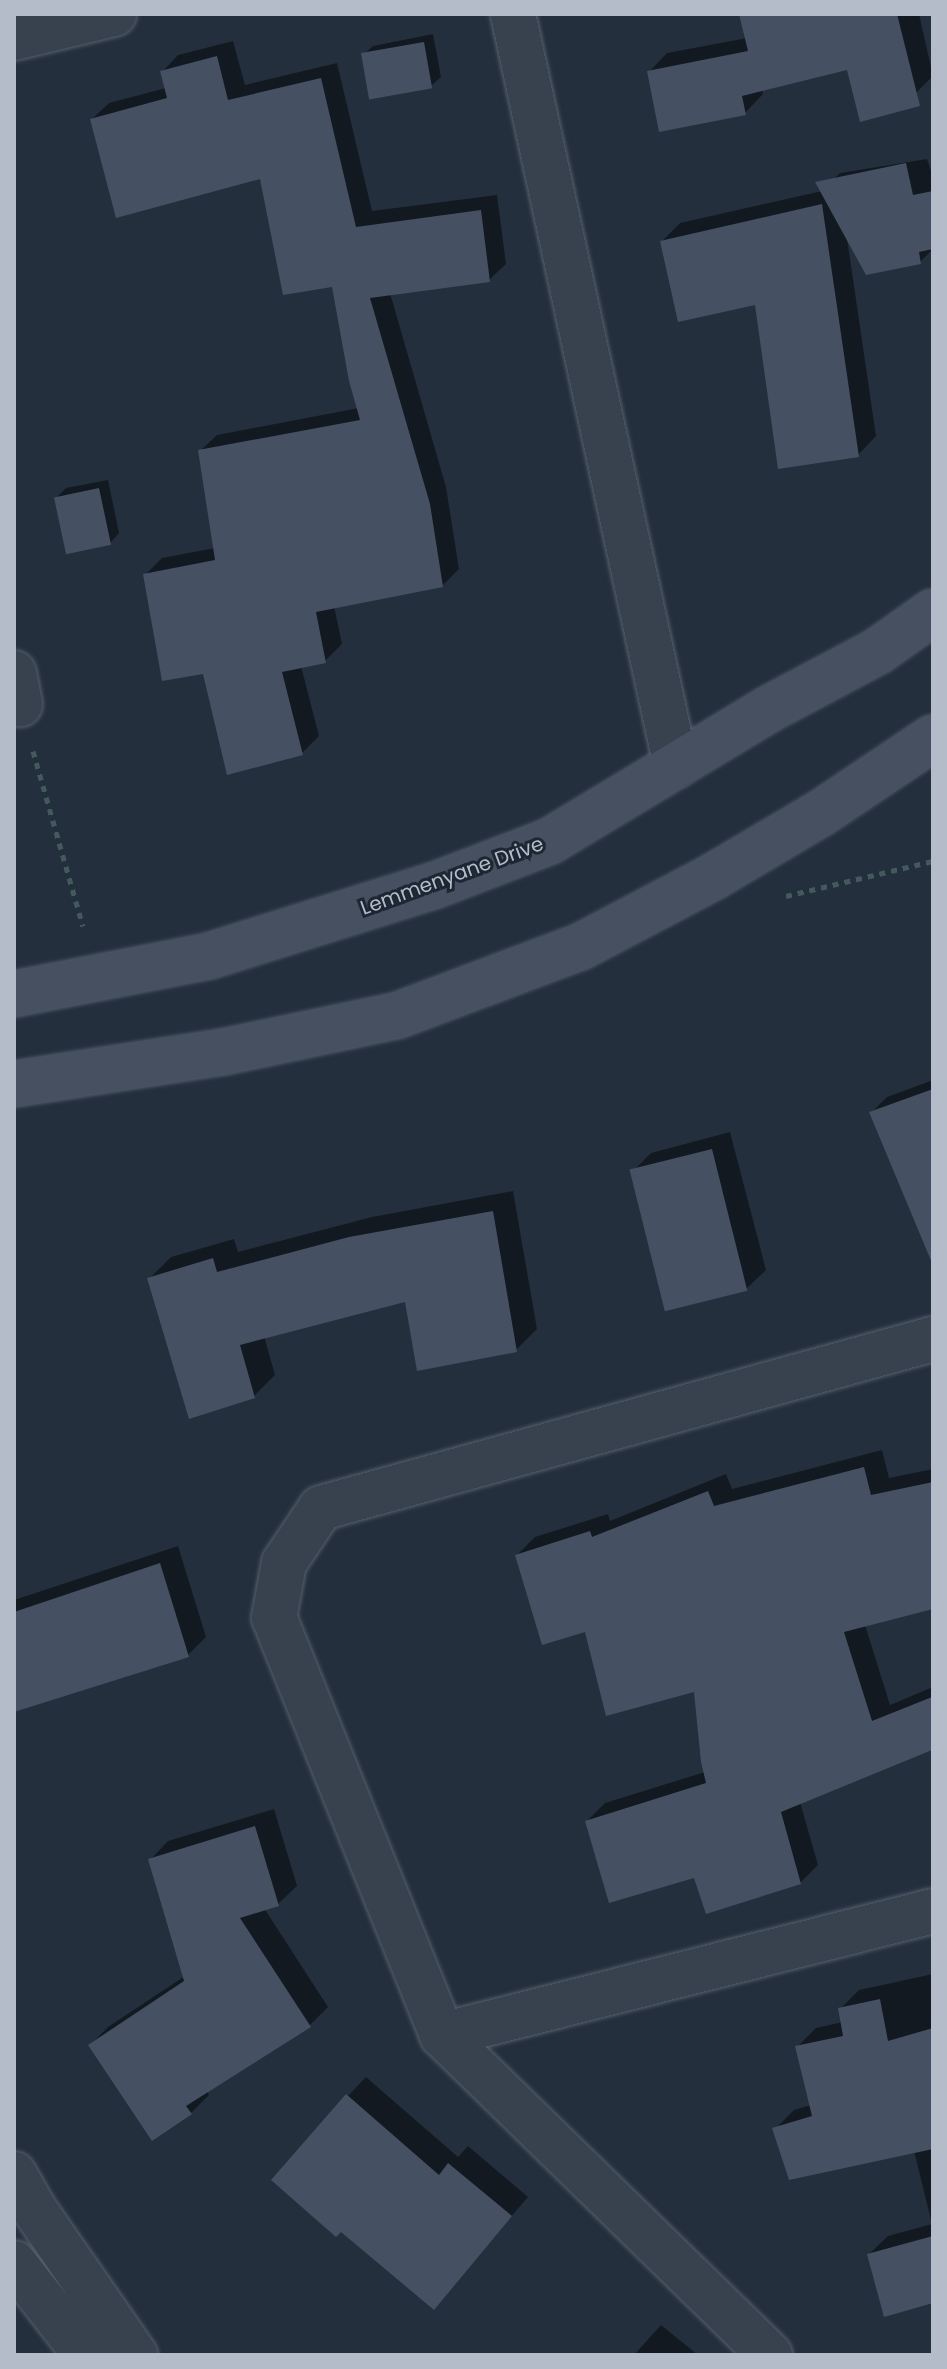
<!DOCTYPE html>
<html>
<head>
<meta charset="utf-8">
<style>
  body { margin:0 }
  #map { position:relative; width:947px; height:2369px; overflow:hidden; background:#242f3e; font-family:Poppins,sans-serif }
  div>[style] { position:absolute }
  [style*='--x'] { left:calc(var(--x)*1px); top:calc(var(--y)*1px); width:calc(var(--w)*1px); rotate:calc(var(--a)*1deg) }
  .shadow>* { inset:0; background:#0007 }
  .building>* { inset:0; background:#455162; transform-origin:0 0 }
  .path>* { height:5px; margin-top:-2.5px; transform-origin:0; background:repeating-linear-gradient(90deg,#44595c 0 6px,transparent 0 12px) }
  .roads { filter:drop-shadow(0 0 2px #565f6c) drop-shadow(0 0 2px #565f6c) }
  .minor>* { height:44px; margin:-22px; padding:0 22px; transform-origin:22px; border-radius:22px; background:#38414e }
  .tertiary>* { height:44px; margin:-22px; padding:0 22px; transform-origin:22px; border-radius:22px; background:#38414e }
  .secondary>* { height:44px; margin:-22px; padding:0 22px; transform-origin:22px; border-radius:22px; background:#465061 }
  span { translate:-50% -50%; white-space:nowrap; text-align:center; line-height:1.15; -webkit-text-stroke:6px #1d2633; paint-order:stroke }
  .street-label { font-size:20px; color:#b4bcc9 }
  .frame { position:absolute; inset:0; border:16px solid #b4bcc9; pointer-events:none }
</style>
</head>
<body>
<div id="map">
  <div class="shadow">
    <div style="clip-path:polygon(741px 14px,919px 14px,933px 76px,916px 93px,849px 67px,762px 89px,763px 94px,745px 113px,649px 72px,667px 53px,747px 38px)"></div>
    <div style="clip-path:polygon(433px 34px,441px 77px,431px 86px,363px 55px,373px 46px)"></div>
    <div style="clip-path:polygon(233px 41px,245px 85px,337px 63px,372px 211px,497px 195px,506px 264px,489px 280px,390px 293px,446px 487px,459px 569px,442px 586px,334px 606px,342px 644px,325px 661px,301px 666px,319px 736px,302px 753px,204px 672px,146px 574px,162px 558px,215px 548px,200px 451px,217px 435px,359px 408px,333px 284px,262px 177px,92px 119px,109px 103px,166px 88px,162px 72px,178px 55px)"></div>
    <div style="clip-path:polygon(927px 159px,933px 177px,933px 249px,920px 262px,847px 238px,876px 436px,858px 455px,756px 302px,662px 241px,680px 223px,822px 191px,840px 173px)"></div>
    <div style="clip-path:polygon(108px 480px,119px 533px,110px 543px,56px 498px,66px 488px)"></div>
    <div style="clip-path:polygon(933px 1080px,933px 1211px,872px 1112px,887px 1097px)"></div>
    <div style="clip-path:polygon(730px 1132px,766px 1270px,747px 1288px,633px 1171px,651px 1153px)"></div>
    <div style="clip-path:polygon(513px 1191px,537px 1329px,516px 1350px,407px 1300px,264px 1336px,275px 1375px,254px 1396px,150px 1278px,171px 1257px,234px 1239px,238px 1252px,372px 1217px)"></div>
    <div style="clip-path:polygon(882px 1450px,889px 1478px,933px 1469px,933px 1545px,865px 1625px,890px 1705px,933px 1687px,933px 1748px,800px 1802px,818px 1865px,800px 1883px,695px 1876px,587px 1821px,605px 1803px,705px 1772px,696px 1690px,586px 1630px,517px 1555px,535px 1537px,608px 1514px,610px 1521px,726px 1474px,732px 1489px)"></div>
    <div style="clip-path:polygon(178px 1546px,206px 1637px,188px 1655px,14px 1710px,14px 1600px)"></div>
    <div style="clip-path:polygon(274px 1809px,297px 1886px,278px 1904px,264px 1908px,328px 2007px,309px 2026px,207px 2091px,209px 2095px,191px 2113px,90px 2045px,108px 2027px,185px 1976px,150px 1860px,168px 1841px)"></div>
    <div style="clip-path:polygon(933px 1974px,933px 2301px,869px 2254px,888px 2236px,932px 2224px,914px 2151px,775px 2129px,794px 2110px,811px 2105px,797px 2047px,816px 2028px,843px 2022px,840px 2009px,859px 1990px)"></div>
    <div style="clip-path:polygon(366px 2077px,458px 2157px,468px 2146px,528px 2197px,433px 2307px,348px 2096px)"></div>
    <div style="clip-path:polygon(661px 2325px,698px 2355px,634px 2355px)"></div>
  </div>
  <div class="building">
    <div style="clip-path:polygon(739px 14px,897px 14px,920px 106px,860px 122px,847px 70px,742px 96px,746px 115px,659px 132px,647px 71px,748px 51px)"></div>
    <div style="left:424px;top:42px;width:47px;height:64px;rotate:80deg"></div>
    <div style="clip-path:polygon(217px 56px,228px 100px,321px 78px,356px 227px,481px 210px,490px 282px,370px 298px,430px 504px,443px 587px,316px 612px,326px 663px,282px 672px,303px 755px,227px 775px,203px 674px,162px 681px,143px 574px,215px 560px,198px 450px,360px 420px,349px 381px,332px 287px,283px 295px,260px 179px,116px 218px,90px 119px,167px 98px,160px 71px)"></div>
    <div style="clip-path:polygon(906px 163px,913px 195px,933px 191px,933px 249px,919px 252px,921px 264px,866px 275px,815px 182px)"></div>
    <div style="clip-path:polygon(822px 204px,859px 457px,778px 469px,755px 305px,678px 322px,660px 241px)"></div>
    <div style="left:99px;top:488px;width:58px;height:46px;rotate:78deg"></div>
    <div style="clip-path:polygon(933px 1089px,933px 1263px,932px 1263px,869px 1112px)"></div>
    <div style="left:712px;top:1149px;width:146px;height:85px;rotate:76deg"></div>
    <div style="clip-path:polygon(493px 1211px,517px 1352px,417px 1371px,405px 1302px,240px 1345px,255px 1398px,189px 1419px,147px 1278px,213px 1258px,217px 1272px,349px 1237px)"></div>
    <div style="clip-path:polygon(864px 1467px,871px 1495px,933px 1482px,933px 1609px,844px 1632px,872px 1721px,932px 1697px,932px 1750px,781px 1812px,801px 1884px,706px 1914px,694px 1878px,609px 1903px,585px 1821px,706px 1783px,701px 1762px,694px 1692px,606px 1716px,585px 1632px,542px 1645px,515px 1555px,590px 1531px,592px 1537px,708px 1491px,714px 1506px)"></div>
    <div style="clip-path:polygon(160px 1563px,189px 1657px,14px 1712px,14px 1612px)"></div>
    <div style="clip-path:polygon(255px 1826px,279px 1906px,240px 1918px,311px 2027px,186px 2106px,192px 2114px,152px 2141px,88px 2045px,184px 1981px,148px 1859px)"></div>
    <div style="clip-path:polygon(880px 1999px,888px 2041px,933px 2028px,933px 2149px,789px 2180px,772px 2128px,812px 2116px,795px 2046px,843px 2036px,838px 2008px)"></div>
    <div style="clip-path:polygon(346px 2094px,439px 2175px,448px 2163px,512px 2216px,434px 2310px,341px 2232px,336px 2237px,271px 2180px)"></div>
    <div style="clip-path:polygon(933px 2236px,933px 2303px,884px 2317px,867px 2254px)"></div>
  </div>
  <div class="path">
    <div style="--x:33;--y:751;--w:182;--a:74.1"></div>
    <div style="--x:786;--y:896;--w:151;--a:-13.4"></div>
  </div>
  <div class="roads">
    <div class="minor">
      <div style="--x:513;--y:14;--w:769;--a:77.77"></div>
      <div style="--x:14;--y:38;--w:103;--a:-13.5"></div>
      <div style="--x:14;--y:673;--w:32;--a:79"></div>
      <div style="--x:442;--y:2035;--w:506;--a:-14.17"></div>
      <div style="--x:770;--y:2355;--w:458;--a:-135.7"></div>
      <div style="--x:442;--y:2035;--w:450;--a:-111.9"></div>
      <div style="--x:274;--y:1618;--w:56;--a:-79.7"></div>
      <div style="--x:284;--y:1563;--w:66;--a:-56.1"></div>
      <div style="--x:321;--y:1508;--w:635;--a:-15.44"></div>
    </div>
    <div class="tertiary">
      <div style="--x:14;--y:2174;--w:40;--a:60.3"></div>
      <div style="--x:34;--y:2209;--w:178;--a:55.3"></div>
      <div style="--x:14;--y:2263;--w:117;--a:52"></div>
    </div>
    <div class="secondary">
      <div style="--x:14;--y:994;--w:199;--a:-11"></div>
      <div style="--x:209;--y:956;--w:235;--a:-17.4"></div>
      <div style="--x:433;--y:886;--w:125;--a:-21"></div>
      <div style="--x:550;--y:841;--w:253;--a:-31.1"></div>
      <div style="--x:767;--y:710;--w:126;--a:-28"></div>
      <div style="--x:878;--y:651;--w:67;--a:-35.3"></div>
      <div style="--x:14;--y:1084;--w:211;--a:-8.7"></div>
      <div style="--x:223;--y:1052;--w:177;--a:-11.8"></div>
      <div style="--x:396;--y:1016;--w:197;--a:-20.6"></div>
      <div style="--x:580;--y:947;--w:148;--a:-27.8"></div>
      <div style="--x:711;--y:878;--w:128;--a:-30.6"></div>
      <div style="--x:821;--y:813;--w:135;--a:-33.8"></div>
    </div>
  </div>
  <div class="street-label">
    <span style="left:452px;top:876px;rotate:-20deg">Lemmenyane Drive</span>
  </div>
  <div class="frame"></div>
</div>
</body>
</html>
